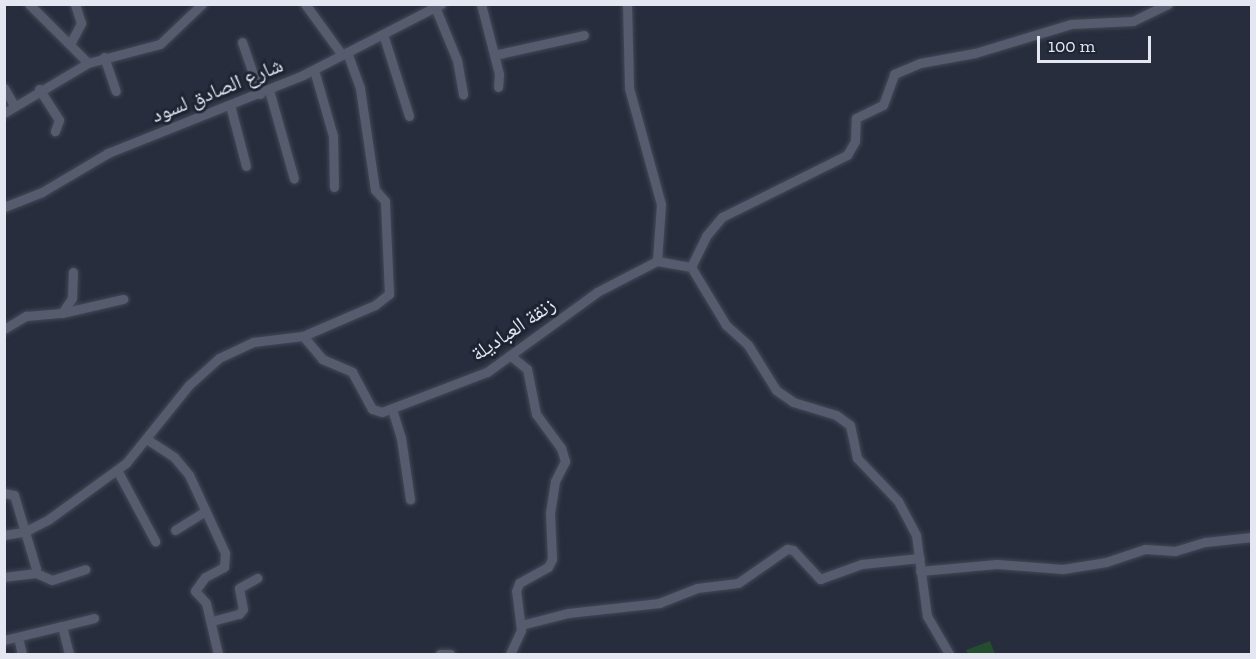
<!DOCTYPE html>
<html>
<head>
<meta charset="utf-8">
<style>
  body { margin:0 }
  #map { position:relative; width:1256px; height:659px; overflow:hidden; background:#282d3d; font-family:"Zilla Slab","Noto Naskh Arabic",serif }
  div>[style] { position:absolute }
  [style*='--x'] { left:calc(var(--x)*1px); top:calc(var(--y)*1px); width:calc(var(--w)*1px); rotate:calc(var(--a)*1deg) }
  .green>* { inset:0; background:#224e2d }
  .roads { filter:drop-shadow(0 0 2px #444855) drop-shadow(0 0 2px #444855) }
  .minor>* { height:9px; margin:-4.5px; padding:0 4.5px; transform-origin:4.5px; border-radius:4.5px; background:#565c6d }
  span { translate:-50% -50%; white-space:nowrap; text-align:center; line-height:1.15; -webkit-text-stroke:6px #1f2433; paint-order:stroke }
  .street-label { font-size:21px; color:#e4e7f2 }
  .frame { position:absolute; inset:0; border:6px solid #e4e7f2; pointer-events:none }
  .scale { position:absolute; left:1037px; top:36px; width:114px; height:27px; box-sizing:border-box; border:3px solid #e4e7f2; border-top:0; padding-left:8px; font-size:18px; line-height:21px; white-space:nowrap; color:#e4e7f2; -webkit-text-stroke:4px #1f2433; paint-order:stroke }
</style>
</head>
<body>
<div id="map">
  <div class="green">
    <div style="clip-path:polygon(990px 641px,995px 654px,968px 654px,966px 650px)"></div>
  </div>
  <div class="roads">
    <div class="minor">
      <div style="--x:29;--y:4;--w:83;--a:45"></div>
      <div style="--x:305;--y:4;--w:63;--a:54"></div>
      <div style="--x:481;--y:4;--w:72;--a:75.6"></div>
      <div style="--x:499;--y:74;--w:13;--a:94"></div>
      <div style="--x:627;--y:4;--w:84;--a:88.6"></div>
      <div style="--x:629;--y:88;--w:120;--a:74.6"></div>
      <div style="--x:661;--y:204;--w:57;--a:94"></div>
      <div style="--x:657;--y:261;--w:35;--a:10"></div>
      <div style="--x:691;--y:267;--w:68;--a:58.9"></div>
      <div style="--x:726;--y:325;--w:30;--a:42"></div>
      <div style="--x:748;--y:345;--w:53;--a:58.1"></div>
      <div style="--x:776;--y:390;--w:21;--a:35"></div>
      <div style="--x:793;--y:402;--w:45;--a:16.8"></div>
      <div style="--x:836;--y:415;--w:17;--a:36"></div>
      <div style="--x:850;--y:425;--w:34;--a:78"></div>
      <div style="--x:857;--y:458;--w:59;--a:46.4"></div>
      <div style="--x:898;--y:501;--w:38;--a:62"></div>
      <div style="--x:916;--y:535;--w:82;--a:82.3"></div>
      <div style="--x:927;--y:616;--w:44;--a:59.9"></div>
      <div style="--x:435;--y:7;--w:57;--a:67.5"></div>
      <div style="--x:457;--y:60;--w:35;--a:80"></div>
      <div style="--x:383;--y:34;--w:86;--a:72.4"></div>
      <div style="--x:242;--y:42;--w:55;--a:70.9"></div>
      <div style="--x:70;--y:44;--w:24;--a:-62"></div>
      <div style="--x:81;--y:23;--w:20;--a:-108"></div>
      <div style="--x:494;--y:55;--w:92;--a:-12.5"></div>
      <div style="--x:104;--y:57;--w:36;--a:71"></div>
      <div style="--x:314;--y:70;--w:69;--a:73.9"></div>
      <div style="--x:333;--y:136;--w:51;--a:88.9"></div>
      <div style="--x:4;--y:88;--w:20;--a:60"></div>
      <div style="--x:39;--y:89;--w:37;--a:57"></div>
      <div style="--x:59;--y:120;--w:12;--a:110"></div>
      <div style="--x:269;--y:90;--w:92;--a:74.3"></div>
      <div style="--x:230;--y:105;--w:63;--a:75.3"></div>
      <div style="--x:4;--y:113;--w:98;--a:-30.8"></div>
      <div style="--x:88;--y:63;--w:74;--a:-14.8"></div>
      <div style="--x:160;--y:44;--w:58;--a:-43.6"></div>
      <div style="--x:4;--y:207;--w:41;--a:-21.5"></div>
      <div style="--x:42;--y:192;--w:77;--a:-30.6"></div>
      <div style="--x:108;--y:153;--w:210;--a:-21.8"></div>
      <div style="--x:303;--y:75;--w:155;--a:-27.2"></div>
      <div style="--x:691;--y:267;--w:34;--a:-64"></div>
      <div style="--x:706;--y:236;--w:25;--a:-50"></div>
      <div style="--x:722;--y:217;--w:140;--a:-26.4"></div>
      <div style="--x:847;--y:155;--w:16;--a:-60"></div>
      <div style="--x:855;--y:141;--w:23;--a:-88"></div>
      <div style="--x:856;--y:118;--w:30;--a:-26"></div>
      <div style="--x:883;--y:105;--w:33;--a:-70"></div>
      <div style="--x:894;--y:74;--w:28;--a:-23"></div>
      <div style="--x:920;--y:63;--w:56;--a:-10.3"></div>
      <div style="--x:975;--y:53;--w:100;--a:-16.8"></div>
      <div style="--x:1071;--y:24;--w:62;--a:-2.8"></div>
      <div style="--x:1133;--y:21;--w:39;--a:-26"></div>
      <div style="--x:62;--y:313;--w:18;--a:-56"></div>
      <div style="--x:72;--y:298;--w:26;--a:-88"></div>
      <div style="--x:4;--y:329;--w:26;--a:-31"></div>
      <div style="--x:26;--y:316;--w:36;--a:-5"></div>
      <div style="--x:62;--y:313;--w:63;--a:-12.9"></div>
      <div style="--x:303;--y:336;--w:30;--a:50"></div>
      <div style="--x:322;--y:359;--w:33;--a:23"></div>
      <div style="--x:352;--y:372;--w:42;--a:61.6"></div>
      <div style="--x:372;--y:409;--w:10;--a:17"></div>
      <div style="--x:382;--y:412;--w:112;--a:-20.9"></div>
      <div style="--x:487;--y:372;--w:136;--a:-36"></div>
      <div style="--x:597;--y:292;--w:68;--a:-27.3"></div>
      <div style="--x:392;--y:409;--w:30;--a:73"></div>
      <div style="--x:401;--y:438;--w:62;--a:81.6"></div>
      <div style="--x:148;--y:440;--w:31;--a:33"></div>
      <div style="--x:174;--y:457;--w:23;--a:50"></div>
      <div style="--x:189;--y:475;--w:86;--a:65.2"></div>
      <div style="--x:225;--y:553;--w:14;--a:94"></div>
      <div style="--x:224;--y:567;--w:21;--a:152"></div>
      <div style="--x:205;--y:577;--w:17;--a:126"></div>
      <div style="--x:195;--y:591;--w:16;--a:47"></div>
      <div style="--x:206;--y:603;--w:52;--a:76.8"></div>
      <div style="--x:117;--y:470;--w:81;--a:61.8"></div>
      <div style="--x:4;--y:493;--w:10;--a:11"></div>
      <div style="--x:14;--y:495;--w:77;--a:73.4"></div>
      <div style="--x:36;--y:569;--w:4;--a:90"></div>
      <div style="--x:36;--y:573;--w:32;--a:173"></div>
      <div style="--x:175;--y:530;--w:34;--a:-32"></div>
      <div style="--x:4;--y:535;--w:20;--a:-9"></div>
      <div style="--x:24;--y:532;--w:28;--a:-27"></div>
      <div style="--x:49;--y:519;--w:95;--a:-36"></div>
      <div style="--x:126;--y:463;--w:100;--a:-51.1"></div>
      <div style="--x:189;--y:385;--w:40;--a:-42"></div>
      <div style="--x:219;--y:358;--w:38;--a:-25"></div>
      <div style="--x:253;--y:342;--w:50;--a:-6.8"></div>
      <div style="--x:303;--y:336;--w:78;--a:-23.3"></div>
      <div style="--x:375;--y:305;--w:18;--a:-38"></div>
      <div style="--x:389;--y:294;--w:93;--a:-92.5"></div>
      <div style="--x:385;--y:201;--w:15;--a:-132"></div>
      <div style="--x:375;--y:190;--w:103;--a:-98.4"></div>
      <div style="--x:360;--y:88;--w:38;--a:-110"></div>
      <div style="--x:920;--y:571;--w:77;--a:-5.2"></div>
      <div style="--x:997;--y:564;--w:66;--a:4.3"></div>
      <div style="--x:1063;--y:569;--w:44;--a:-9.2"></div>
      <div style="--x:1106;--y:562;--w:41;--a:-18.4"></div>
      <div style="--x:1145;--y:549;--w:30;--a:4"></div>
      <div style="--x:1175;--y:551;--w:31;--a:-17"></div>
      <div style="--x:1205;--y:542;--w:47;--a:-6.1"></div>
      <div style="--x:36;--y:573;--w:17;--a:24"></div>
      <div style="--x:52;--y:580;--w:35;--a:-18"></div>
      <div style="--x:212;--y:621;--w:28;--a:-15"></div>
      <div style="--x:239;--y:614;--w:6;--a:-51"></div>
      <div style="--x:243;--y:609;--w:21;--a:-101"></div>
      <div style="--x:239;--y:588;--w:21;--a:-29"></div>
      <div style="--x:521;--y:625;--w:49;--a:-14.3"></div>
      <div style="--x:568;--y:613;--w:92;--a:-6.3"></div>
      <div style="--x:659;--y:603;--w:41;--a:-21.5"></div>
      <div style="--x:697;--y:588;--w:41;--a:-7"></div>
      <div style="--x:738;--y:583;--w:60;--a:-34.8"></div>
      <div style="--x:787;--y:549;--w:6;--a:9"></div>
      <div style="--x:793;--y:550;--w:40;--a:47"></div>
      <div style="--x:820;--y:579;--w:45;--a:-19.7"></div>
      <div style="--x:862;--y:564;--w:58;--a:-5.9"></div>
      <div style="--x:62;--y:626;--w:33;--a:-14"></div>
      <div style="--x:18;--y:637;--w:17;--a:77"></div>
      <div style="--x:4;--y:640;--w:60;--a:-13.6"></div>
      <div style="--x:62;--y:626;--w:29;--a:76"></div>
      <div style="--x:440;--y:654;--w:10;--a:0"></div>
      <div style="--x:510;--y:654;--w:26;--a:-65"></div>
      <div style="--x:521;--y:630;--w:39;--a:-97"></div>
      <div style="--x:516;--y:591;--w:9;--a:-69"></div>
      <div style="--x:519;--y:583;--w:33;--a:-29"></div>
      <div style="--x:548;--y:567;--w:9;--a:-63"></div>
      <div style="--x:552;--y:559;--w:46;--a:-92.5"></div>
      <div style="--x:550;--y:513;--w:32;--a:-81"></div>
      <div style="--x:555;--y:481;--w:22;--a:-63"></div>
      <div style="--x:565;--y:461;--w:14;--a:-107"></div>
      <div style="--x:561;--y:448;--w:42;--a:-126.3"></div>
      <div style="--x:536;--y:414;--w:46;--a:-101.3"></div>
      <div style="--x:527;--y:369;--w:22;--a:-141"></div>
    </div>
  </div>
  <div class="street-label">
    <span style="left:217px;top:90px;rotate:-22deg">شارع الصادق لسود</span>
    <span style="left:513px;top:329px;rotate:-34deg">زنقة العباديلة</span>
  </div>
  <div class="frame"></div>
  <div class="scale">100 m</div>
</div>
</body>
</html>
